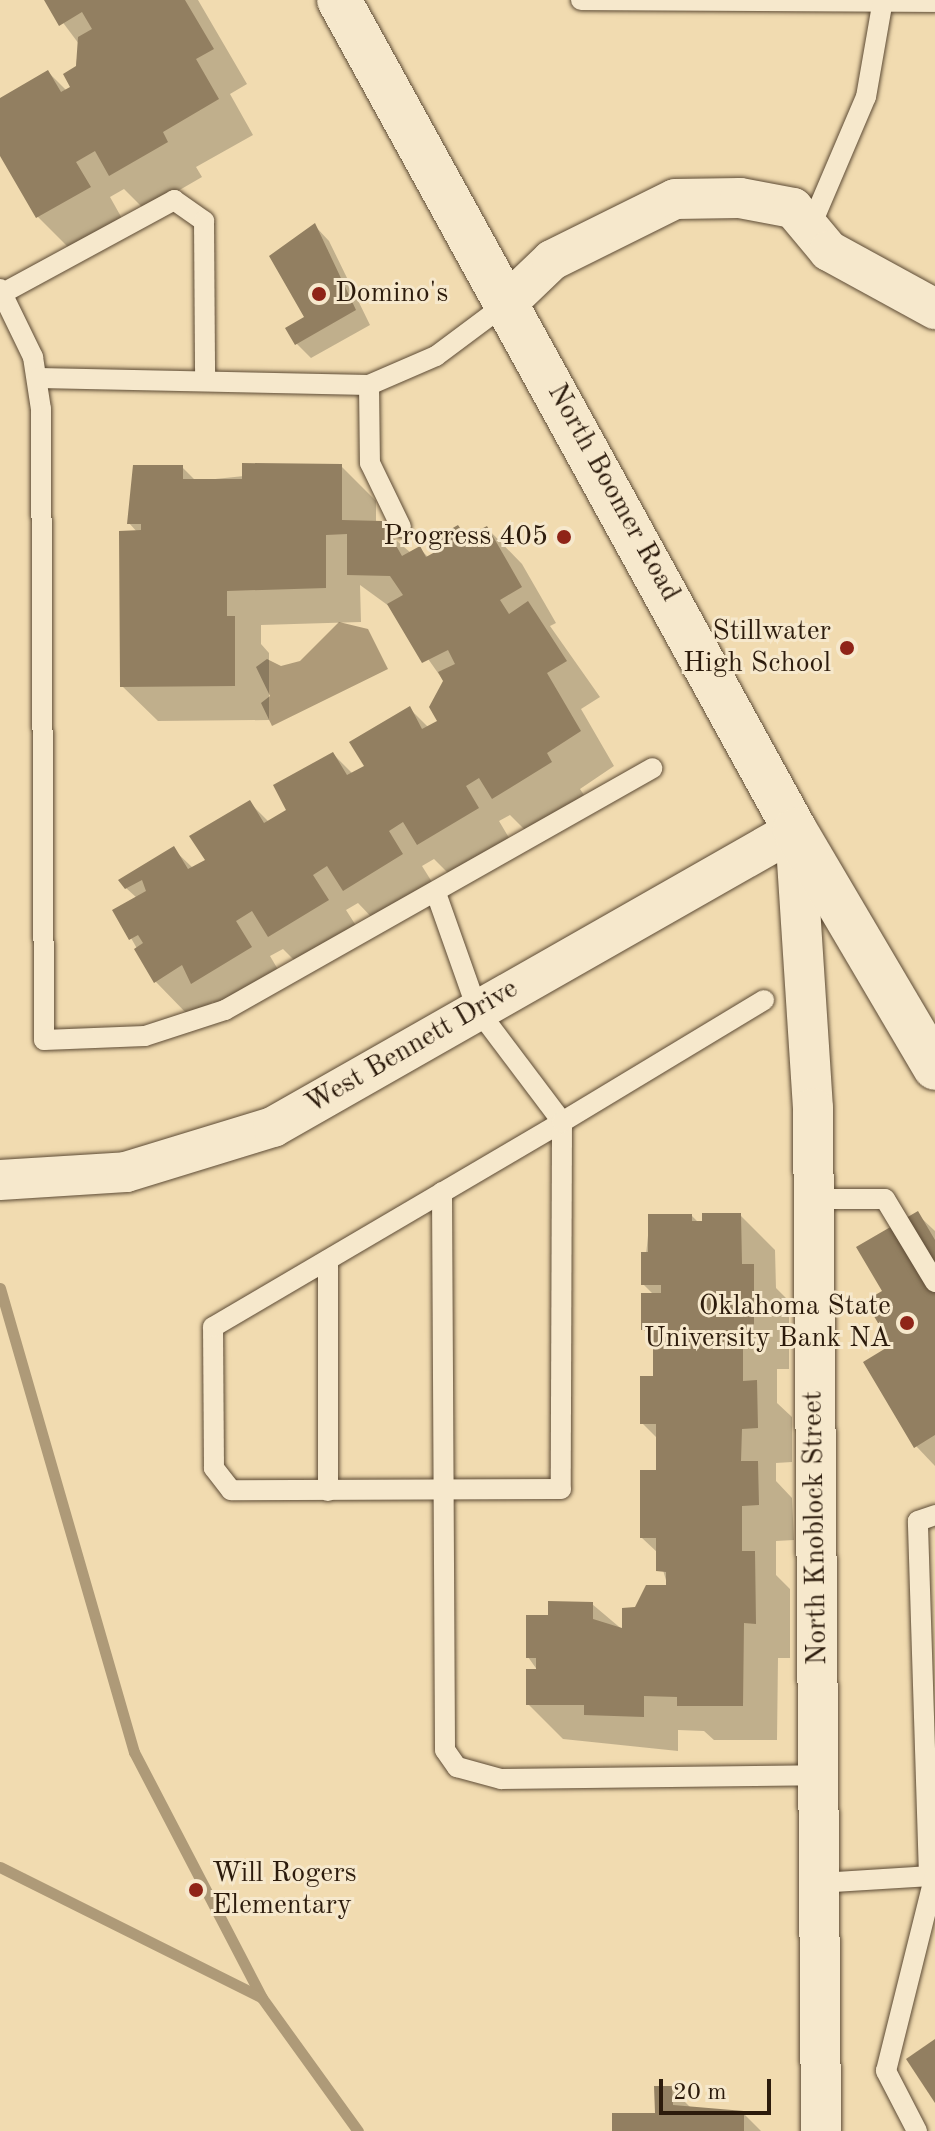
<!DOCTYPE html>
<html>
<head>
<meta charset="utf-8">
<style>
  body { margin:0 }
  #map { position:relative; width:935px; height:2131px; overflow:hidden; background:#f1dbb0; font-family:"Old Standard TT",serif }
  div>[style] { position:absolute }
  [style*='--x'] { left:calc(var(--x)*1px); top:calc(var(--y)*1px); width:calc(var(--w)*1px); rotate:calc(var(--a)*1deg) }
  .water>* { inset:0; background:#ae9a78 }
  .shadow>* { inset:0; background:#0003 }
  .stream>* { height:11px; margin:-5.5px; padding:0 5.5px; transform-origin:5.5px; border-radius:5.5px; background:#ae9a78 }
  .building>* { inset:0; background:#927f61 }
  .roads { filter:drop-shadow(0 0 2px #5d4b35) drop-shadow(0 0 2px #5d4b35) }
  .lane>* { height:20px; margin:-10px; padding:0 10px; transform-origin:10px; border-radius:10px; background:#f6e8cc }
  .street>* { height:40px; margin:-20px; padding:0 20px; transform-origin:20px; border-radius:20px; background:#f6e8cc }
  .secondary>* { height:44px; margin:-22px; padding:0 22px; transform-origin:22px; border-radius:22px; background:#f6e8cc }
  .dots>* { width:22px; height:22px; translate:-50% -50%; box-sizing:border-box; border:4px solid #f6e8cc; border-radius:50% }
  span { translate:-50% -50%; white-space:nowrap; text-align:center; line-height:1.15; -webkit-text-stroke:6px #f6e8cc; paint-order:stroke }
  .poi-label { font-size:28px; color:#2c1b0c }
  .left { translate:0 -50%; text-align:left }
  .right { translate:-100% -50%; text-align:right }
  .street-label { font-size:28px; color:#2c1b0c }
  .scale { position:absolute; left:659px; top:2079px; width:112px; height:36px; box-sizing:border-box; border:4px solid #2c1b0c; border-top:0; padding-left:10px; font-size:24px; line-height:28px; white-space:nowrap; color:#2c1b0c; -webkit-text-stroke:6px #f6e8cc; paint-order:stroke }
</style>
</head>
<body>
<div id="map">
  <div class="water">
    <div style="clip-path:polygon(339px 622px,368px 629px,388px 669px,272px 726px,261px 703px,270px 696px,256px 667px,267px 659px,281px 666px,300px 661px)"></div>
  </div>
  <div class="shadow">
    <div style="clip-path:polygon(46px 0,198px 0,247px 84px,230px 94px,253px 135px,196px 167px,202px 177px,145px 210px,124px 189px,110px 197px,124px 222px,73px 252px,38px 217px,0 152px,0 100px,48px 72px,67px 91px,73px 88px,79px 44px)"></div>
    <div style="clip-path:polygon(315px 226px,329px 241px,370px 325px,311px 358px,296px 343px,307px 318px)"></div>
    <div style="clip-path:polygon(341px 466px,376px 501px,376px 523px,411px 553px,420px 549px,429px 558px,458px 528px,468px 538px,487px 528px,522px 564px,556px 623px,550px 626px,600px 697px,581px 709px,614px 766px,580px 789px,586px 798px,528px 833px,510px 815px,499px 821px,512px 843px,454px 879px,434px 859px,422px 866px,437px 890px,379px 925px,358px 903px,346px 910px,362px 935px,305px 971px,283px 949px,270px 956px,286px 983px,228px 1018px,213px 1002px,190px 1017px,156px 982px,131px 938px,137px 898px,126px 888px,173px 849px,193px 868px,208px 860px,250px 803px,269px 822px,289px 811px,333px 754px,353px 774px,366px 767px,410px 709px,429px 728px,439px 722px,445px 683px,393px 609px,360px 585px,361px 622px,261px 625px,261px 644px,269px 653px,269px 720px,158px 721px,122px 686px,138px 533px,129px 523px,182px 467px,196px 481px)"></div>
    <div style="clip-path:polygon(917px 1214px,935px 1231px,935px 1466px,916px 1446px,885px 1292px)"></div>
    <div style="clip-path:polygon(740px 1215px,775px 1250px,776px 1288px,789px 1301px,789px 1369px,777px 1369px,777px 1403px,792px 1417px,792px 1462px,776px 1463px,776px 1481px,792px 1498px,794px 1540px,776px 1541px,776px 1575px,790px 1589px,790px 1658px,778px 1658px,777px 1740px,714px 1740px,704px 1731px,678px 1730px,678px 1751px,563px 1739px,528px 1704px,538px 1671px,528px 1657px,550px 1617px,592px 1604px,624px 1631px,636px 1609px,668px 1587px,658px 1553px,642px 1538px,658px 1471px,658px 1439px,642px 1423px,655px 1378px,655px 1342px,643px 1329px,654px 1295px,643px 1284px,650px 1216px,692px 1216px,699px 1223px)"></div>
    <div style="clip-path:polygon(671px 2088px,691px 2108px,743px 2113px,761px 2131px,614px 2131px,657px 2115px)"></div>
  </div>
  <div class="stream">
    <div style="--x:0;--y:1288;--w:483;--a:73.9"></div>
    <div style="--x:134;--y:1752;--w:277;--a:62.5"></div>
    <div style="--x:262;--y:1998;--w:164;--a:54.2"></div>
    <div style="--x:0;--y:1867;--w:292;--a:26.5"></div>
  </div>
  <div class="building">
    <div style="clip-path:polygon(44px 0,185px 0,214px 49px,196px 59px,219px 99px,163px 132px,168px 142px,109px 176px,95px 151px,76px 162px,91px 187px,36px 218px,0 156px,0 98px,48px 70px,61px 92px,70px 87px,63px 74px,76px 66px,78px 37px,92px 29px,82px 12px,59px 26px)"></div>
    <div style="clip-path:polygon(315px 223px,356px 310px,295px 345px,285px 328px,304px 317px,269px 256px)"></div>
    <div style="clip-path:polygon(242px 463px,342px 464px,342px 520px,382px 521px,402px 556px,420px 546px,426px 557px,435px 552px,430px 541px,458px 525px,466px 537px,487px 526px,522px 587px,500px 600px,509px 614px,528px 601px,567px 661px,547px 673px,581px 731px,547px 753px,552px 762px,492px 799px,479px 778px,466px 786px,479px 808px,417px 845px,403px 822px,389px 831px,403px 854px,343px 891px,327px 866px,313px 875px,329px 900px,268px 937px,252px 911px,236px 921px,252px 947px,191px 984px,182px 965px,154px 983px,134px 949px,143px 943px,138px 935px,129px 940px,112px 910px,146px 891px,142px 880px,125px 889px,118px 880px,174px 846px,188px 869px,205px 860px,189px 836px,250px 800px,264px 823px,286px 810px,273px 785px,333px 752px,347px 775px,364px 766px,349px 742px,410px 706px,422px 729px,437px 721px,429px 707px,443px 681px,438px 672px,455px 664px,448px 650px,422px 663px,387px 604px,403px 595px,390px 576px,347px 575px,347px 534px,326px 535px,326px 588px,227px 591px,227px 616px,235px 616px,235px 686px,120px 687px,119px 531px,141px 530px,141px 524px,127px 524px,133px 465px,183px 465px,183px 479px,242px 479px)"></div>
    <div style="clip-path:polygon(918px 1211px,935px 1240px,935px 1435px,914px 1448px,863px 1362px,891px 1345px,865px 1301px,882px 1291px,856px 1247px)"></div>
    <div style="clip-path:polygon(702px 1213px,741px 1213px,742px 1264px,754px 1264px,754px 1335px,743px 1335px,743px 1381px,757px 1380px,758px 1428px,742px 1429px,741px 1461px,758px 1461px,759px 1505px,742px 1506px,742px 1551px,755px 1551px,756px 1624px,744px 1623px,743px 1706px,677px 1706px,677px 1697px,644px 1696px,644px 1717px,584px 1715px,584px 1705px,526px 1705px,526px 1669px,536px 1669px,536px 1658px,526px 1658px,526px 1615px,548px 1615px,548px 1601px,593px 1602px,593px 1619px,622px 1628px,622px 1608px,635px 1607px,646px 1585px,666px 1585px,666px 1572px,656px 1571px,656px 1538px,640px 1538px,640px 1470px,656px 1470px,656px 1424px,640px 1424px,640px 1376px,653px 1376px,653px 1330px,641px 1330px,641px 1293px,661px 1293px,661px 1285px,641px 1285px,641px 1252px,648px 1252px,648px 1214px,692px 1214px,692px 1221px,702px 1221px)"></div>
    <div style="clip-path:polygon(935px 2039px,935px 2103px,906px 2059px)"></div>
    <div style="clip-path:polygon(654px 2086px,672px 2086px,673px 2105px,744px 2111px,744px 2131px,612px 2131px,612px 2113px,655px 2113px)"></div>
  </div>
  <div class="roads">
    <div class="lane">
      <div style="--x:581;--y:0;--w:354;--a:0.3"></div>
      <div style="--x:810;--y:228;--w:142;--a:-66.9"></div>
      <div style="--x:866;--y:97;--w:98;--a:-80.1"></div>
      <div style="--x:0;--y:289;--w:76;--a:64.1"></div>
      <div style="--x:33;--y:357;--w:53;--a:81.3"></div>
      <div style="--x:41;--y:409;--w:631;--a:89.73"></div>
      <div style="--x:44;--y:1040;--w:101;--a:-2.3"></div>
      <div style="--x:145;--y:1036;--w:84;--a:-18"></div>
      <div style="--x:225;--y:1010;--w:491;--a:-29.5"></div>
      <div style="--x:3;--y:293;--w:195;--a:-28.5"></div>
      <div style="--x:174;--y:200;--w:37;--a:35"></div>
      <div style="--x:204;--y:221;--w:157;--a:89.6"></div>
      <div style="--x:39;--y:378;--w:330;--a:1.2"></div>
      <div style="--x:369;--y:385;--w:73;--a:-23.4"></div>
      <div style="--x:436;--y:356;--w:89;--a:-36.7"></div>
      <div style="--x:369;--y:385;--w:78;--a:89.3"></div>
      <div style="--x:370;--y:463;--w:71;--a:64.2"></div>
      <div style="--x:436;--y:893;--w:123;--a:70.5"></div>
      <div style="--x:477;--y:1009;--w:141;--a:53"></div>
      <div style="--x:562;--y:1122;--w:367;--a:90.2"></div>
      <div style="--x:561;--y:1489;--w:330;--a:179.8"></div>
      <div style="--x:231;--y:1490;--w:28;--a:-128"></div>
      <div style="--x:214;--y:1468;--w:141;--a:-90.4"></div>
      <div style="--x:213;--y:1327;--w:405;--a:-30.4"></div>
      <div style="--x:562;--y:1122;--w:236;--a:-31.1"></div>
      <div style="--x:442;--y:1192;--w:558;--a:89.69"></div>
      <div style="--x:445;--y:1750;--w:21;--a:55"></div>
      <div style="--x:457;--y:1767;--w:46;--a:15.3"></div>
      <div style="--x:501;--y:1779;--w:317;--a:-0.7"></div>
      <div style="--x:813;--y:1199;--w:72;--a:0"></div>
      <div style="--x:885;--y:1199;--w:97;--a:58.9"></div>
      <div style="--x:328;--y:1260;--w:231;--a:90"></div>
      <div style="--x:819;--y:1883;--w:110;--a:-3.6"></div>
      <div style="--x:929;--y:1876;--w:355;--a:-91.8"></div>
      <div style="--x:918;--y:1521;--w:18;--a:-19"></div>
      <div style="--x:917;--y:2131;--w:68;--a:-117.3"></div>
      <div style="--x:886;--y:2071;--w:202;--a:-76"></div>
    </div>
    <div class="street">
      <div style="--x:507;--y:303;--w:62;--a:-43.7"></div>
      <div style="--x:552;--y:260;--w:137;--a:-26.4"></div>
      <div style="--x:675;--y:199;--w:65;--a:-0.9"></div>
      <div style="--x:740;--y:198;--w:54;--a:10.7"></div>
      <div style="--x:793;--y:208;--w:56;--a:50.1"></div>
      <div style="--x:829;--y:251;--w:121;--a:28.7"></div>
      <div style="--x:0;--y:1180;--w:126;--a:-3.6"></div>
      <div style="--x:126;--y:1172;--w:154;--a:-17"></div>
      <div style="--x:273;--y:1127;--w:601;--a:-29.64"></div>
      <div style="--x:795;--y:830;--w:279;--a:86.3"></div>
      <div style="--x:813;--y:1108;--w:1023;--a:89.55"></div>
    </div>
    <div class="secondary">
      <div style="--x:339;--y:0;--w:947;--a:61.22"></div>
      <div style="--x:795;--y:830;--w:276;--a:59.5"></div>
    </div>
  </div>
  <div class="dots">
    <div style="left:319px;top:294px;background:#8f2418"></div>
    <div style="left:564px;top:537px;background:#8f2418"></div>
    <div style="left:847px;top:648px;background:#8f2418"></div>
    <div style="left:907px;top:1323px;background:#8f2418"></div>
    <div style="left:196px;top:1890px;background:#8f2418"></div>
  </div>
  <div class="poi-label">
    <span class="left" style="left:335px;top:294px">Domino's</span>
    <span class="right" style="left:548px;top:537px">Progress 405</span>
    <span class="right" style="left:831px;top:648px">Stillwater<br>High School</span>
    <span class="right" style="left:891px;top:1323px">Oklahoma State<br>University Bank NA</span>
    <span class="left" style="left:212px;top:1890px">Will Rogers<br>Elementary</span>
  </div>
  <div class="street-label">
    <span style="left:613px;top:493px;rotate:61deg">North Boomer Road</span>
    <span style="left:412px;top:1047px;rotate:-30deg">West Bennett Drive</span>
    <span style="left:816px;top:1528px;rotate:-91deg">North Knoblock Street</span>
  </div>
  <div class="scale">20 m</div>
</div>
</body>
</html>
